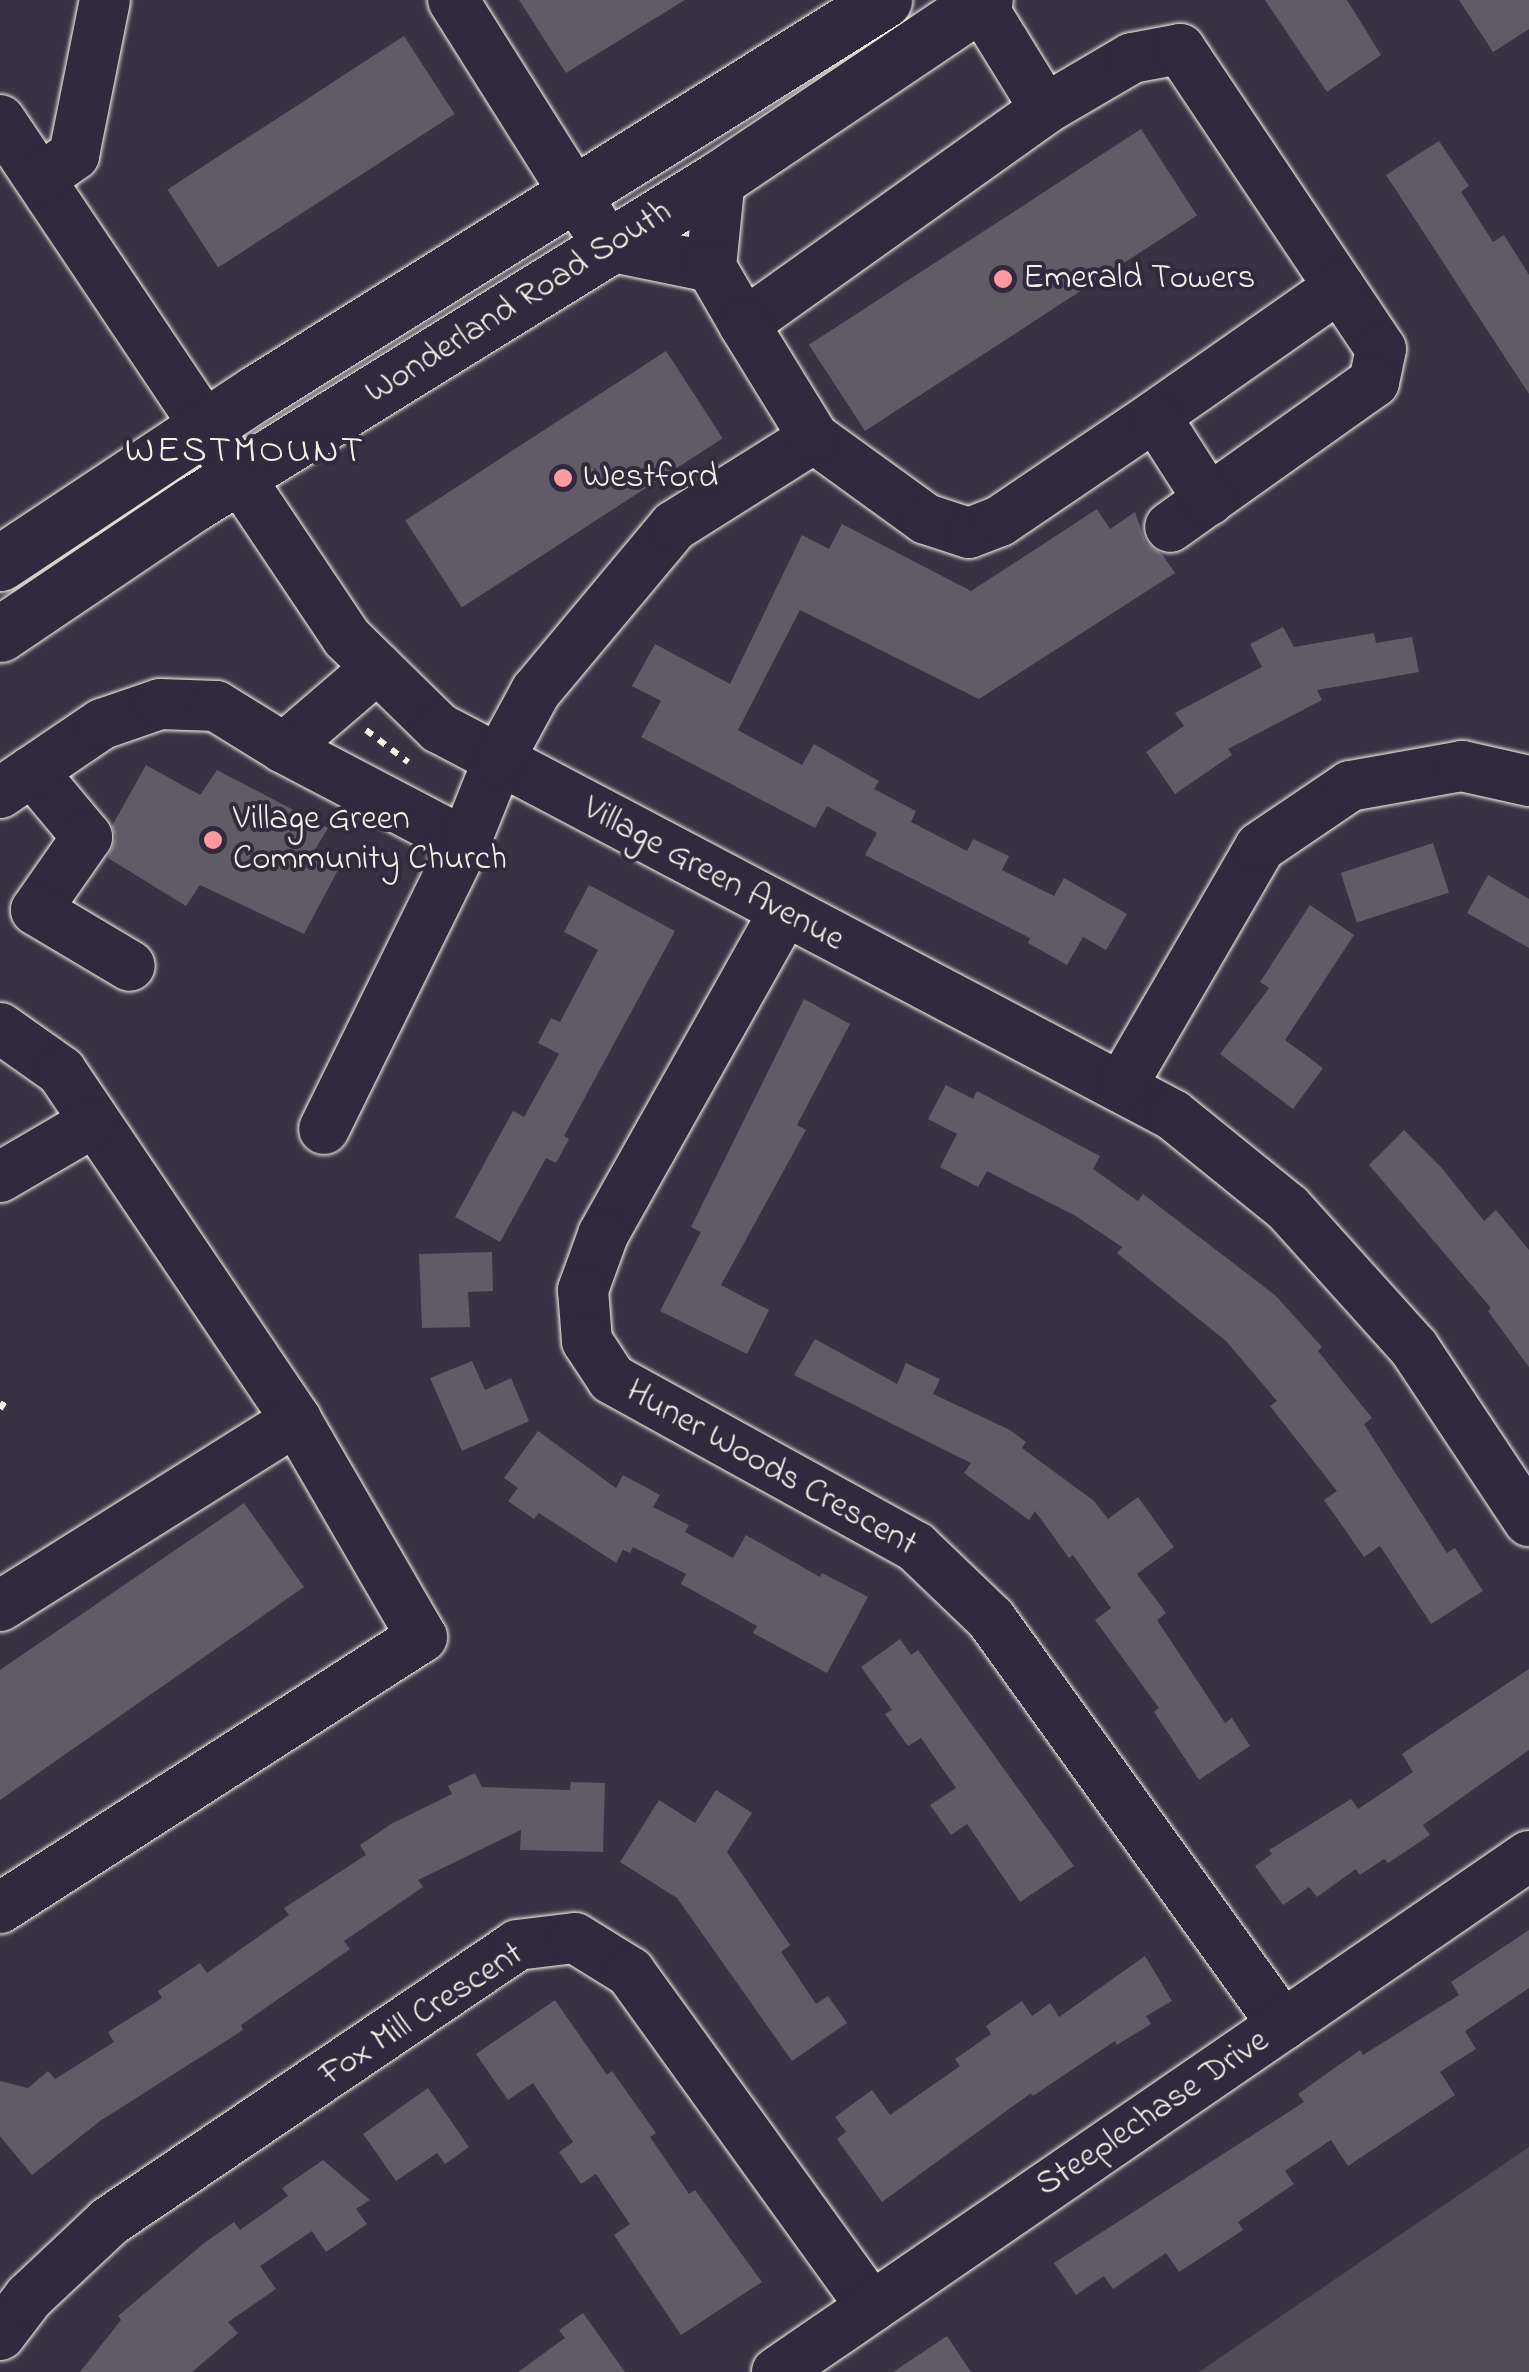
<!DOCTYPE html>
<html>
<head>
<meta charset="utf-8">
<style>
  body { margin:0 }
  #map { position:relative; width:1529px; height:2372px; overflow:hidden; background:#373244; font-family:"Indie Flower",sans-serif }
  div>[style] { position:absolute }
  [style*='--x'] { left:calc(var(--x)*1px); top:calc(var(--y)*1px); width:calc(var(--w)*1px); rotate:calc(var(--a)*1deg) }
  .green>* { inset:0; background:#504b59 }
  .building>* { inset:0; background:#5f5c67; transform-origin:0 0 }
  .path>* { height:6px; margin-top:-3px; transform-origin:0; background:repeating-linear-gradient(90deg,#f4f1e8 0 8px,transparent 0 16px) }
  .roads { filter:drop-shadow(0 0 2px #f4f1e8) drop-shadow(0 0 2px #f4f1e8) }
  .minor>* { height:50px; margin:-25px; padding:0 25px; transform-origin:25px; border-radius:25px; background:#2f2a3d }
  .major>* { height:55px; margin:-27.5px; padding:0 27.5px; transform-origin:27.5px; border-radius:27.5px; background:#2f2a3d }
  .dots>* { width:28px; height:28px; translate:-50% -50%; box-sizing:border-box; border:5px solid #2f2a3d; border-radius:50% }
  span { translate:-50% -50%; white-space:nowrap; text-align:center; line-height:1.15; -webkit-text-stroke:8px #2f2a3d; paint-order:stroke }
  .poi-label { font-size:35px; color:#f4f1e8 }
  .left { translate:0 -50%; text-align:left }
  .street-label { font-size:35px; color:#f4f1e8 }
  .neighbourhood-label { font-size:38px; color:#f4f1e8; letter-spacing:2.5px }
</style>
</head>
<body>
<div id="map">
  <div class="green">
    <div style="clip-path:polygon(1529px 2147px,1529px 2372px,1199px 2372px)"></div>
  </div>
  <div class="building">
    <div style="clip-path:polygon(519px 0,685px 0,566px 73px)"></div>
    <div style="clip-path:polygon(1265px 0,1347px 0,1381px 55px,1327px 92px)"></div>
    <div style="clip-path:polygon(1459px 0,1529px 0,1529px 29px,1493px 52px)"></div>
    <div style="left:404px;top:36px;width:93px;height:282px;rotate:57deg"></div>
    <div style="left:1141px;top:129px;width:103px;height:396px;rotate:57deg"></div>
    <div style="clip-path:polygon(1439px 141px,1469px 186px,1461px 192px,1493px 242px,1504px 235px,1529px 275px,1529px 394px,1386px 175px)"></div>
    <div style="left:666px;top:351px;width:104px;height:311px;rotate:57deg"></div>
    <div style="clip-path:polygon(1097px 509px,1110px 529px,1135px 512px,1146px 543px,1162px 554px,1175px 573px,979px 699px,800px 610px,738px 730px,802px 765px,814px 744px,879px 781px,874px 789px,916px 811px,911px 822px,967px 851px,973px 839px,1009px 856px,1002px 870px,1054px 896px,1064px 878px,1127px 914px,1106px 950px,1083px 937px,1067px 965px,1028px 943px,1030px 938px,865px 855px,877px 833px,827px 806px,815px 828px,641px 737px,661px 701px,632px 686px,655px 644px,730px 684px,802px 535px,829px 549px,842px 524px,971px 591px)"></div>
    <div style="clip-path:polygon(1283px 627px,1294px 647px,1374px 633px,1376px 643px,1412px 637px,1419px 672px,1317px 690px,1322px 700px,1228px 749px,1232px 755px,1175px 794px,1146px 752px,1184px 726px,1175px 713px,1262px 667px,1250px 644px)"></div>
    <div style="clip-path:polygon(146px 765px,200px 795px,217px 770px,328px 828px,310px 858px,338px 870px,304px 934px,200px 885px,186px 906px,108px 858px,116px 837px,112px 826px)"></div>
    <div style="left:1433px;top:843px;width:52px;height:97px;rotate:72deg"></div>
    <div style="clip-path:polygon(1488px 875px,1529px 899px,1529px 948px,1467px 913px)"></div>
    <div style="clip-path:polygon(589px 885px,675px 931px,564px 1136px,569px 1139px,556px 1163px,546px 1158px,500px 1242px,455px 1217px,513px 1111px,524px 1117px,559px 1054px,538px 1043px,551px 1018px,560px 1022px,598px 950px,564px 932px)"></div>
    <div style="clip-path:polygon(1310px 905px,1354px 935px,1285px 1040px,1323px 1068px,1293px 1109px,1220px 1054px,1269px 988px,1260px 982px)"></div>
    <div style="clip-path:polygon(804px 999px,850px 1024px,797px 1125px,806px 1130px,721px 1285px,769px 1310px,747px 1354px,660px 1311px,701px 1232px,691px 1227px)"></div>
    <div style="clip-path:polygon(946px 1085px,973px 1099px,977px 1091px,1100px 1156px,1093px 1169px,1138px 1201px,1143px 1194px,1275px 1295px,1322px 1347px,1318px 1351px,1372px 1418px,1364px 1424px,1447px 1553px,1455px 1548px,1483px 1591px,1431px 1624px,1380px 1546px,1364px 1557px,1324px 1500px,1337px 1491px,1270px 1406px,1277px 1401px,1226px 1341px,1117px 1253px,1122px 1247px,1074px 1215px,987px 1171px,978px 1187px,940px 1167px,957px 1134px,928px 1119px)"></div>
    <div style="clip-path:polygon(1404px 1130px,1441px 1167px,1484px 1221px,1496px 1210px,1529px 1250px,1529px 1367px,1488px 1311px,1491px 1308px,1369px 1165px)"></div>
    <div style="clip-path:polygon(492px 1252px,493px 1291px,468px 1292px,470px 1327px,422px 1328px,419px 1254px)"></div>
    <div style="clip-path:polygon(815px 1339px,897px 1384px,906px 1363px,940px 1379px,933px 1394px,1010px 1430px,1026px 1442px,1022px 1448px,1094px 1501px,1108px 1519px,1138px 1497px,1174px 1547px,1137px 1574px,1166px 1613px,1157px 1620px,1225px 1723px,1232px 1718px,1250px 1746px,1199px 1780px,1154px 1712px,1159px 1708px,1095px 1620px,1111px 1608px,1073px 1555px,1069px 1558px,1035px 1511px,1029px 1520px,964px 1473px,971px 1463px,794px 1375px)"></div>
    <div style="clip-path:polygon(472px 1361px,485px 1390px,511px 1378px,529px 1421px,462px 1451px,430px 1378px)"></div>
    <div style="clip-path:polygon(538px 1431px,616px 1488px,623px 1475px,660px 1495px,653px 1507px,689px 1525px,685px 1532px,733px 1558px,746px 1535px,820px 1577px,822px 1573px,868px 1597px,827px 1673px,753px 1633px,757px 1626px,681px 1584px,686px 1574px,633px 1547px,630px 1553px,623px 1550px,616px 1563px,539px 1513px,534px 1519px,508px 1501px,518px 1488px,504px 1478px)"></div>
    <div style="clip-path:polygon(244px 1503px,304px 1587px,0 1800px,0 1670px)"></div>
    <div style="clip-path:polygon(900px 1639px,911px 1655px,918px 1650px,1074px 1866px,1020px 1902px,967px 1824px,951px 1835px,930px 1805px,956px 1788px,921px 1738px,908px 1746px,885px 1714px,892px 1710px,861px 1667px)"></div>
    <div style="clip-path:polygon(1529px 1669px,1529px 1750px,1423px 1825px,1430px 1835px,1388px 1863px,1384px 1859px,1360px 1875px,1356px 1869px,1317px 1897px,1309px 1887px,1283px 1905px,1255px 1866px,1272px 1854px,1269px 1850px,1351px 1799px,1358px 1809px,1413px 1772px,1402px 1754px)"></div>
    <div style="clip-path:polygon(475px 1773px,482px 1787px,570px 1790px,571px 1782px,605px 1783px,603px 1852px,520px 1850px,521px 1830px,418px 1880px,423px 1887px,344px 1941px,350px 1949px,241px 2025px,243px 2030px,100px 2121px,32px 2175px,0 2136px,0 2081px,28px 2088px,48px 2071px,55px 2079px,114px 2042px,108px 2032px,162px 1998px,158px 1991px,200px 1963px,207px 1973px,289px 1915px,284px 1908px,366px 1855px,360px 1845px,391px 1824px,452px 1794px,448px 1786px)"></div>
    <div style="clip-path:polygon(716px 1790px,752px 1813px,727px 1852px,790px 1945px,781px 1952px,816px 2004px,828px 1996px,847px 2023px,792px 2061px,677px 1898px,620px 1862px,659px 1800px,695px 1823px)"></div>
    <div style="clip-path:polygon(1529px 1930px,1529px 1988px,1465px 2031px,1476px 2049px,1440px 2072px,1455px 2095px,1348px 2166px,1331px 2140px,1285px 2171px,1294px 2184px,1238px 2222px,1243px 2230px,1179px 2272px,1166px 2253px,1113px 2289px,1104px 2276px,1076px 2295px,1054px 2263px,1304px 2102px,1298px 2094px,1360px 2050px,1363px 2055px,1459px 1995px,1451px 1982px)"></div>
    <div style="clip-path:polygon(1145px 1956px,1172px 2001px,1146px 2016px,1151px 2024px,1117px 2045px,1115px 2041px,1033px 2096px,1031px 2093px,882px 2202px,837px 2139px,846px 2132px,835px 2117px,872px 2090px,890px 2115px,960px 2066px,955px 2059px,991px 2034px,986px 2026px,1022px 2001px,1032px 2016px,1050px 2003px,1059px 2017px)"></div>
    <div style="clip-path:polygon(555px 2000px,607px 2075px,612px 2071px,656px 2133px,650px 2137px,689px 2194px,695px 2190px,762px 2282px,681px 2335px,614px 2235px,630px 2224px,596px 2174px,581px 2184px,559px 2152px,573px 2142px,533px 2083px,508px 2100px,476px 2054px)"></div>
    <div style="clip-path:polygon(428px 2088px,469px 2147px,445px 2164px,437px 2153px,396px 2181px,363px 2134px)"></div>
    <div style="clip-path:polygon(323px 2160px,370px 2200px,356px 2209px,367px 2224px,326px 2252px,312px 2231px,260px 2266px,276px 2289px,228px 2322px,238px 2333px,192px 2372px,80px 2372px,121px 2320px,118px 2316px,203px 2244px,234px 2222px,240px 2230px,288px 2196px,282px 2188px)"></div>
    <div style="clip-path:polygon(583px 2313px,625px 2372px,518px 2372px,565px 2338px,559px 2330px)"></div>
    <div style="clip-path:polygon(947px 2336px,971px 2372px,893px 2372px)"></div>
  </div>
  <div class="path">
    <div style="--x:366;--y:730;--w:53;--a:37.3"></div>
    <div style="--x:0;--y:1409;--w:9;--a:-58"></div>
  </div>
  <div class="roads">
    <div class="minor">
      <div style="--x:453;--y:0;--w:291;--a:57.8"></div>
      <div style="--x:608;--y:246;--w:105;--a:11.5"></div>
      <div style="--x:978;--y:0;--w:128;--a:58.4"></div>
      <div style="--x:1045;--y:109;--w:101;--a:-30.4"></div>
      <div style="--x:1132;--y:58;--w:49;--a:-10.6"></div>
      <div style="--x:1180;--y:49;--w:361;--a:56.2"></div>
      <div style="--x:1381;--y:349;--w:34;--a:102"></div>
      <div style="--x:1374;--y:382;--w:250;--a:144.6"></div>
      <div style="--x:0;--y:120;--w:623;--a:56.18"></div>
      <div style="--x:347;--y:638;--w:129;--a:44.4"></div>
      <div style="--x:439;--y:728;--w:830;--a:27.8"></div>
      <div style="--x:1173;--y:1115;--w:148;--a:39"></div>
      <div style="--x:1288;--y:1208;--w:188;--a:48"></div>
      <div style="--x:1414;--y:1348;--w:208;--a:56.4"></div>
      <div style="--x:720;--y:178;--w:89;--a:95.8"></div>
      <div style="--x:711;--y:267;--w:66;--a:59.9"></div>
      <div style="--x:744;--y:324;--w:370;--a:-35.5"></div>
      <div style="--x:40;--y:179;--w:42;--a:-35.2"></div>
      <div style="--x:74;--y:155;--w:158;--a:-78.7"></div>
      <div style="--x:1155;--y:416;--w:225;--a:-35"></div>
      <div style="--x:814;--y:438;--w:138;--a:35.9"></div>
      <div style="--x:926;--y:519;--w:45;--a:18"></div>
      <div style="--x:969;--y:533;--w:33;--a:-21"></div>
      <div style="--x:1000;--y:521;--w:187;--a:-34.1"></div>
      <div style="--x:1155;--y:416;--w:100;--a:57.3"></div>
      <div style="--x:284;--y:748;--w:123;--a:-40.7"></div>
      <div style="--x:32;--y:771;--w:86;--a:50.2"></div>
      <div style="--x:87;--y:837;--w:89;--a:124.9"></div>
      <div style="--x:36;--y:910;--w:109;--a:30.8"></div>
      <div style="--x:0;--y:793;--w:123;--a:-34.1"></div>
      <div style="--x:102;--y:724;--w:61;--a:-19"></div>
      <div style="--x:160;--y:704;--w:56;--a:2"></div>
      <div style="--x:216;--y:706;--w:80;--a:31.7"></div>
      <div style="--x:284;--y:748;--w:204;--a:27.7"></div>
      <div style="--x:784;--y:912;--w:370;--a:119.3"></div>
      <div style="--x:603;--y:1235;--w:59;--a:110"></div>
      <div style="--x:583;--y:1290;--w:51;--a:85.5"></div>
      <div style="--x:587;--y:1341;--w:45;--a:56.7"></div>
      <div style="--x:612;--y:1379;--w:347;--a:28.9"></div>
      <div style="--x:916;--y:1547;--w:104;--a:43.8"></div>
      <div style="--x:991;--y:1619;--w:500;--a:54.28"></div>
      <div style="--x:0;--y:1028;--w:75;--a:35.2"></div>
      <div style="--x:61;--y:1071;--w:421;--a:56"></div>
      <div style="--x:1121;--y:1087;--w:277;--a:-59.9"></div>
      <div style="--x:1260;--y:847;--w:109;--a:-34.1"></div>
      <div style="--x:1350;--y:786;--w:114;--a:-10.1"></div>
      <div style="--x:1462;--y:766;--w:69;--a:12.6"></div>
      <div style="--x:324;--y:1129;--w:319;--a:-63.8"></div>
      <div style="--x:465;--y:843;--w:88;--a:-68.1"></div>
      <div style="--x:498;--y:761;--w:80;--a:-61.5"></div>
      <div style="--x:536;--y:691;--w:215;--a:-50.1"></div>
      <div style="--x:674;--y:526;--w:165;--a:-32.2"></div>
      <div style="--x:814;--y:438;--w:134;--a:-121.6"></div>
      <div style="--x:0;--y:1177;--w:109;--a:-30.3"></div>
      <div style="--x:0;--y:1606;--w:350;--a:-32.1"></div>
      <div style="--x:296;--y:1420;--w:251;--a:59.9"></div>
      <div style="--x:422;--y:1637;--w:502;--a:147.29"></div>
      <div style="--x:0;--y:2335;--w:48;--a:-52.7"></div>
      <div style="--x:29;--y:2297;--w:111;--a:-43.2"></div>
      <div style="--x:110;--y:2221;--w:492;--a:-34.1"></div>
      <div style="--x:517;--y:1945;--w:58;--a:-6.9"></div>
      <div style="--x:575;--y:1938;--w:65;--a:31.7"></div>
      <div style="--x:630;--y:1972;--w:413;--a:54.2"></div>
      <div style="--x:777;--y:2372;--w:912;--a:-34.46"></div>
    </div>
    <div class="major">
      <div style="--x:0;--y:563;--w:307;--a:-33.6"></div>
      <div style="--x:256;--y:393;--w:741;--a:-32.04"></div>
      <div style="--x:0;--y:634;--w:233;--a:-34"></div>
      <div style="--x:193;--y:504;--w:620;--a:-31.74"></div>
      <div style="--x:720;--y:178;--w:319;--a:-33.9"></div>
    </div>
  </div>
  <div class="dots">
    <div style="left:1003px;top:279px;background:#ff9aa2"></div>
    <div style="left:563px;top:478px;background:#ff9aa2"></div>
    <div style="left:213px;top:840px;background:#ff9aa2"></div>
  </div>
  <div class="poi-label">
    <span class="left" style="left:1023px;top:279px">Emerald Towers</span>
    <span class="left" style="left:583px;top:478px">Westford</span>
    <span class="left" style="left:233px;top:840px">Village Green<br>Community Church</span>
  </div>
  <div class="street-label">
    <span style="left:519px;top:303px;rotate:-32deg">Wonderland Road South</span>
    <span style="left:713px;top:875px;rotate:28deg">Village Green Avenue</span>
    <span style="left:771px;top:1469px;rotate:29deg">Huner Woods Crescent</span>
    <span style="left:422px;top:2015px;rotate:-33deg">Fox Mill Crescent</span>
    <span style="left:1153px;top:2114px;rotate:-34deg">Steeplechase Drive</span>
  </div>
  <div class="neighbourhood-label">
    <span style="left:245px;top:453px">WESTMOUNT</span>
  </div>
</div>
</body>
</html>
